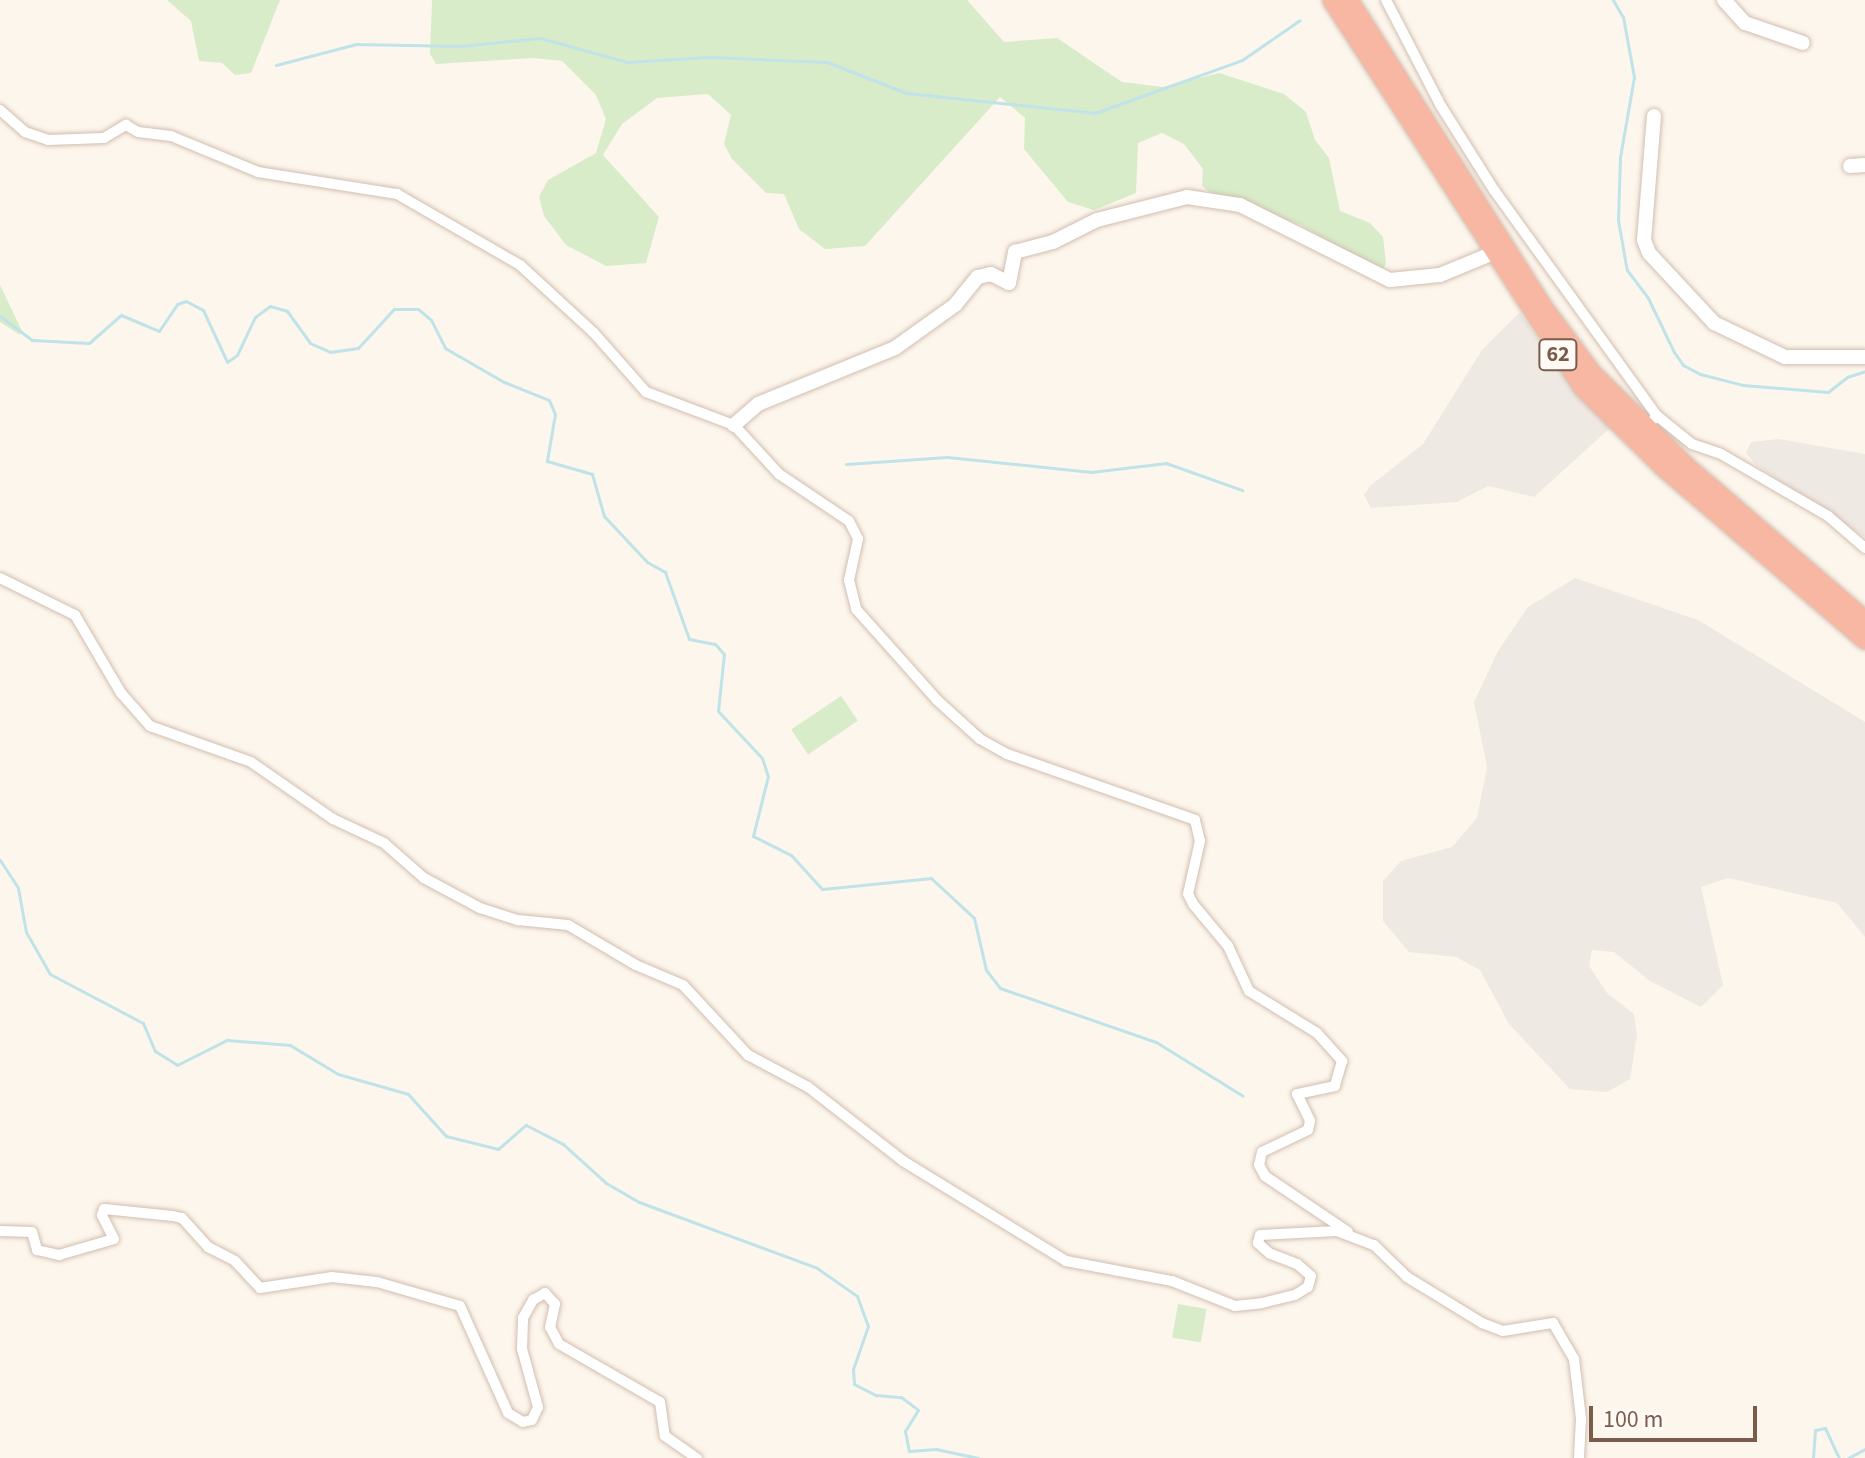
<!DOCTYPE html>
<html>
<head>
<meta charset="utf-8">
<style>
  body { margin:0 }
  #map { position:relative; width:1865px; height:1458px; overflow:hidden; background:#fdf6ec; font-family:"Source Sans 3",sans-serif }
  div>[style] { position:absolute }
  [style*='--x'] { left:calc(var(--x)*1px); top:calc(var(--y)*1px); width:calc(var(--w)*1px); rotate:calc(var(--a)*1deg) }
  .industrial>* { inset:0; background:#efe9e4 }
  .green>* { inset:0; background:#d8ecc9; transform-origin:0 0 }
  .stream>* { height:3px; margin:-1.5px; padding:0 1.5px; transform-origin:1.5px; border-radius:1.5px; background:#bfe3e8 }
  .roads { filter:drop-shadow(0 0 2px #d1beb0) drop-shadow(0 0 2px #d1beb0) }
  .street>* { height:10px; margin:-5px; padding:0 5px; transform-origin:5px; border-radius:5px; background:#fff }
  .secondary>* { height:14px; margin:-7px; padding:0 7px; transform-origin:7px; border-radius:7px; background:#fff }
  .highway>* { height:18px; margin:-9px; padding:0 9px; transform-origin:9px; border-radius:9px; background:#f7b7a3 }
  span { translate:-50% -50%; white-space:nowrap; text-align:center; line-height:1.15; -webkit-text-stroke:6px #fffaf3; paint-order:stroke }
  .shield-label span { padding:2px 6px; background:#fffaf3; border:2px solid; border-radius:6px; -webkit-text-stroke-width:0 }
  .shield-label { font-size:22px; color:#7a5c4d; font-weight:700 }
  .scale { position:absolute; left:1589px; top:1406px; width:168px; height:36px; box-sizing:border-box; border:4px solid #7a5c4d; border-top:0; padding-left:10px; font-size:24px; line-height:28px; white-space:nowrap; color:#7a5c4d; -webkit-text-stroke:6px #fffaf3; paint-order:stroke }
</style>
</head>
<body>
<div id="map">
  <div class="industrial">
    <div style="clip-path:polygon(1520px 312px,1561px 372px,1610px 428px,1534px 497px,1488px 486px,1457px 502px,1371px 508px,1364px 495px,1370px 486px,1423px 444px,1482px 350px)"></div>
    <div style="clip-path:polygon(1779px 439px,1865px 454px,1865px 537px,1756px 465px,1746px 453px,1751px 442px)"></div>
    <div style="clip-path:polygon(1575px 578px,1698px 620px,1865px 722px,1865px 937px,1837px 903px,1728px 878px,1701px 887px,1723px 985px,1701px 1007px,1650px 981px,1614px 952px,1592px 950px,1589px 966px,1607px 993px,1634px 1014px,1637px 1035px,1630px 1079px,1607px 1092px,1570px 1089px,1509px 1024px,1480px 970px,1456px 957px,1409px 952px,1383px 921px,1383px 881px,1401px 861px,1452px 847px,1477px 818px,1487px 767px,1474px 702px,1498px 651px,1528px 607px)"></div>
  </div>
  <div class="green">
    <div style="clip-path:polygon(167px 0,280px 0,251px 73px,235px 75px,222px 63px,199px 61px,191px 21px)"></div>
    <div style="clip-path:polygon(432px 0,967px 0,1004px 42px,1057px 38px,1122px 82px,1163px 87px,1219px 73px,1284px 94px,1306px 112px,1315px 140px,1329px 158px,1340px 211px,1370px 223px,1383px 237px,1386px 264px,1381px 271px,1372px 269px,1301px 225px,1211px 193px,1202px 186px,1203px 169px,1184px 144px,1162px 133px,1138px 143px,1136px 193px,1094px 210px,1068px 202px,1024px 149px,1025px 118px,1000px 97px,865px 246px,825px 249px,799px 229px,784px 194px,766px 193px,732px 159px,724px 144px,731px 115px,708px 94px,657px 98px,622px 124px,603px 155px,659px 217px,646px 263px,606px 266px,566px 245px,544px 216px,539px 197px,548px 180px,596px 153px,606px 119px,596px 95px,562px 61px,534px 58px,436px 64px,430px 54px)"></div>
    <div style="clip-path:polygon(0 285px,21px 329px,20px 335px,0 322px)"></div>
    <div style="left:841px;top:696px;width:30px;height:60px;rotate:56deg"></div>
    <div style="left:1178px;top:1304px;width:29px;height:34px;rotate:10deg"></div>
  </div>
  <div class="stream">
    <div style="--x:1613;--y:0;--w:20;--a:60"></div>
    <div style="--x:1623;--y:17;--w:61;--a:79.6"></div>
    <div style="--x:1634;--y:77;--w:81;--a:99.9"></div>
    <div style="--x:1620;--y:157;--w:63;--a:91.8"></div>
    <div style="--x:1618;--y:220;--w:36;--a:80"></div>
    <div style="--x:1624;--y:255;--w:15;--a:79"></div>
    <div style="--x:1627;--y:270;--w:35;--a:53"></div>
    <div style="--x:1648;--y:298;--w:60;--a:64.3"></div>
    <div style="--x:1674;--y:352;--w:16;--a:55"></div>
    <div style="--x:1683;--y:365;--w:19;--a:28"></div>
    <div style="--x:1700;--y:374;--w:44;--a:14.3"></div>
    <div style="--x:1743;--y:385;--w:85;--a:4.7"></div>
    <div style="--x:1828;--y:392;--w:24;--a:-38"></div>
    <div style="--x:1847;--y:377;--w:19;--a:-18"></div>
    <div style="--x:276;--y:65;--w:83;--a:-14.7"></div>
    <div style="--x:356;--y:44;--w:105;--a:1.1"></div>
    <div style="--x:461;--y:46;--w:79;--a:-5.8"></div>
    <div style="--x:540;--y:38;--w:90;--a:15.4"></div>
    <div style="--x:627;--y:62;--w:81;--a:-3.5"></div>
    <div style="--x:708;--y:57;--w:119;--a:2.4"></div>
    <div style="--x:827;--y:62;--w:85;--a:21.4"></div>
    <div style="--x:906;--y:93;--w:190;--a:6"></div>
    <div style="--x:1095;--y:113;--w:156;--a:-19.8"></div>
    <div style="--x:1242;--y:60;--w:70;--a:-34.6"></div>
    <div style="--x:0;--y:316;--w:40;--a:37"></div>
    <div style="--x:32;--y:340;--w:57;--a:3"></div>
    <div style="--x:89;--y:343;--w:43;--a:-41.2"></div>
    <div style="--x:121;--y:315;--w:41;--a:22.8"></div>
    <div style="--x:159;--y:331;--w:32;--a:-56"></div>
    <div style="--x:177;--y:304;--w:9;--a:-18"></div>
    <div style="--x:186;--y:301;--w:19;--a:28"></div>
    <div style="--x:203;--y:310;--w:57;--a:65.2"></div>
    <div style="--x:227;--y:362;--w:12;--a:-35"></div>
    <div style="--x:237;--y:355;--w:42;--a:-64.7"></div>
    <div style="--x:255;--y:317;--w:19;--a:-36"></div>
    <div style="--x:270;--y:306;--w:18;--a:16"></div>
    <div style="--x:287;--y:311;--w:39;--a:54"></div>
    <div style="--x:310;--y:343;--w:22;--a:24"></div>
    <div style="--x:330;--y:352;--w:28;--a:-8"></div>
    <div style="--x:358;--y:348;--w:53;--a:-47.3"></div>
    <div style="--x:394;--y:309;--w:24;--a:0"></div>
    <div style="--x:418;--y:309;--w:17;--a:40"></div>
    <div style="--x:431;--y:320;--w:31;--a:63"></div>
    <div style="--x:445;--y:348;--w:68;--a:30"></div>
    <div style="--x:504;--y:382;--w:48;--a:21.8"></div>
    <div style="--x:549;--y:400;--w:15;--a:67"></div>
    <div style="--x:555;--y:414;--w:48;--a:99.7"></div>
    <div style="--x:547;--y:461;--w:47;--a:16.1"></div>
    <div style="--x:592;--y:474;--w:44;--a:74.1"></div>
    <div style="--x:604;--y:516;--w:63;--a:46.9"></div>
    <div style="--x:647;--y:562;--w:21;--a:29"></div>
    <div style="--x:665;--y:572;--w:71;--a:70.3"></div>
    <div style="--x:689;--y:639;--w:26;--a:11"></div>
    <div style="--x:715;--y:644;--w:13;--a:48"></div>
    <div style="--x:724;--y:654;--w:57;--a:96"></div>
    <div style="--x:718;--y:711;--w:64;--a:46.9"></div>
    <div style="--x:762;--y:758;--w:19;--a:72"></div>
    <div style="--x:768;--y:776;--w:62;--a:104"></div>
    <div style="--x:753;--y:836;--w:42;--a:26.6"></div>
    <div style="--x:791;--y:855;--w:46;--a:47.6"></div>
    <div style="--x:822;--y:889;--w:110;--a:-5.8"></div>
    <div style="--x:931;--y:878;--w:59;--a:42.9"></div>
    <div style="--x:974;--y:918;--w:53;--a:77"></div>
    <div style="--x:986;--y:970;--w:23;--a:52"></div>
    <div style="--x:1000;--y:988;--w:165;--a:19.1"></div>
    <div style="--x:1156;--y:1042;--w:102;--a:31.8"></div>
    <div style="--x:846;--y:464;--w:101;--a:-4"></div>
    <div style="--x:947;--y:457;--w:145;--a:5.9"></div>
    <div style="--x:1091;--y:472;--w:76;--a:-6.8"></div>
    <div style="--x:1166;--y:463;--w:81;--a:19.6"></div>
    <div style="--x:0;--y:860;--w:33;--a:57"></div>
    <div style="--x:18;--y:888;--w:45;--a:79.7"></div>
    <div style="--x:26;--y:932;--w:48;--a:60.3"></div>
    <div style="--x:50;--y:974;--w:105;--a:27.8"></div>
    <div style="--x:143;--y:1023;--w:30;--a:67"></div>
    <div style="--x:155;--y:1051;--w:26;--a:32"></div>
    <div style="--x:177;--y:1065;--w:56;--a:-26.6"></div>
    <div style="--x:227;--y:1040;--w:63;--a:4.5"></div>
    <div style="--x:290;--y:1045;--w:56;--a:31.1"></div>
    <div style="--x:338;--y:1074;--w:73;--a:15.9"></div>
    <div style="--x:408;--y:1094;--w:57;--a:47.9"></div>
    <div style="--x:446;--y:1136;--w:54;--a:14"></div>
    <div style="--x:498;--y:1149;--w:37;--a:-41"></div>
    <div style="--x:526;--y:1125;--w:42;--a:27.2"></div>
    <div style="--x:563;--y:1144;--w:58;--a:42.2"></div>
    <div style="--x:606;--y:1183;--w:38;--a:30"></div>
    <div style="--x:639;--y:1202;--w:190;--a:20.3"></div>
    <div style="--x:817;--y:1268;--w:49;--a:35"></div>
    <div style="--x:857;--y:1296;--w:32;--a:70"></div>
    <div style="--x:868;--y:1326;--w:46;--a:109.2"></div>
    <div style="--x:853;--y:1369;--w:15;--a:86"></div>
    <div style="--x:854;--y:1384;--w:25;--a:27"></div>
    <div style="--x:876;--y:1395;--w:25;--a:5"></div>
    <div style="--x:901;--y:1397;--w:21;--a:37"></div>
    <div style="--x:918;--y:1410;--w:25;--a:122"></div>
    <div style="--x:905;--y:1431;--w:20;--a:79"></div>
    <div style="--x:909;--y:1451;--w:27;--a:-4"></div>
    <div style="--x:936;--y:1449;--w:43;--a:12.1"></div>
    <div style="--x:1813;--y:1458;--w:28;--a:-86"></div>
    <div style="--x:1815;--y:1430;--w:10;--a:-11"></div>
    <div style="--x:1825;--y:1428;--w:33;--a:65"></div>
    <div style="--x:1848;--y:1458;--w:19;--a:-28"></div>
  </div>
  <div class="roads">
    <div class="street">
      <div style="--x:1386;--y:0;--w:119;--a:62.6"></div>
      <div style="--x:1441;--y:106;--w:99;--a:57.8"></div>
      <div style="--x:1494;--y:190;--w:277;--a:54.2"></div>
      <div style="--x:0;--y:110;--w:33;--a:41"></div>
      <div style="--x:25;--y:132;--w:24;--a:19"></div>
      <div style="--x:48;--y:140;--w:56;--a:-2"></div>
      <div style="--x:104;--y:138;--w:26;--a:-31"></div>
      <div style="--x:126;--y:125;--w:14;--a:30"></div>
      <div style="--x:138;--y:132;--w:33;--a:7"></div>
      <div style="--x:171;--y:136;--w:94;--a:22.5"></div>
      <div style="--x:258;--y:172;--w:141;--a:9"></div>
      <div style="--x:397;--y:194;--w:142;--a:30"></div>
      <div style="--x:520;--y:265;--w:100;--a:42.6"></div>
      <div style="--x:594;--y:333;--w:79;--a:48.6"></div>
      <div style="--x:646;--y:392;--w:94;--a:20.6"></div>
      <div style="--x:734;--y:425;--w:67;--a:47.4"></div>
      <div style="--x:779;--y:474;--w:84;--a:33.9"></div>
      <div style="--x:849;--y:521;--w:20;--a:63"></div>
      <div style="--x:858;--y:539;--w:42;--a:102.4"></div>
      <div style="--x:849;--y:580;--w:30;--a:76"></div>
      <div style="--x:856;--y:609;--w:122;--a:48.3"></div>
      <div style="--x:937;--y:700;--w:58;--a:42.2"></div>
      <div style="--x:980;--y:739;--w:31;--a:29"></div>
      <div style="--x:1007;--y:754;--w:199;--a:19.3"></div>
      <div style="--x:1195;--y:820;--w:22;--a:77"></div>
      <div style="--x:1200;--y:841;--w:54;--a:102.8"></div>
      <div style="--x:1188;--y:894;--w:11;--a:63"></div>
      <div style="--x:1193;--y:904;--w:55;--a:50.2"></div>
      <div style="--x:1228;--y:946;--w:50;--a:65"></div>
      <div style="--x:1249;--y:991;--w:80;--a:31.7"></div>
      <div style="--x:1317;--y:1033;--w:38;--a:48"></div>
      <div style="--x:1342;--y:1061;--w:26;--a:106"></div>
      <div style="--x:1335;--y:1086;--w:39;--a:168"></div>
      <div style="--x:1297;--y:1094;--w:30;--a:64"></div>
      <div style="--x:1310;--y:1121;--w:9;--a:103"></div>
      <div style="--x:1308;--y:1130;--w:51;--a:154.4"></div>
      <div style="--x:1262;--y:1152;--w:13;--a:103"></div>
      <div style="--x:1259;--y:1165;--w:13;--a:61"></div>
      <div style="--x:1265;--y:1176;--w:100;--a:34"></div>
      <div style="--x:1654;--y:419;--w:4;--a:-63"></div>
      <div style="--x:1656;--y:415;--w:46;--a:38.9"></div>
      <div style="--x:1692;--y:444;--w:31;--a:19"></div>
      <div style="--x:1721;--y:454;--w:124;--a:30.1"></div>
      <div style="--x:1828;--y:516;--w:49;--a:40.9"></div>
      <div style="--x:0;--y:578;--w:84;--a:26.3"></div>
      <div style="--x:75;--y:615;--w:91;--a:59.5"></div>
      <div style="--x:121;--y:693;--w:44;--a:48.7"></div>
      <div style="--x:150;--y:726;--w:107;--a:19.6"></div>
      <div style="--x:251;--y:762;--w:100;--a:34.8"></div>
      <div style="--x:333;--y:819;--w:56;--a:25.2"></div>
      <div style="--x:384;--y:843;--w:53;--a:41.2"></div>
      <div style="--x:424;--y:878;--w:64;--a:28.2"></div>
      <div style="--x:480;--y:908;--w:40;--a:18"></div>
      <div style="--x:518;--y:920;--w:50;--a:5.7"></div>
      <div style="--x:568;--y:925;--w:79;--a:30.5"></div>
      <div style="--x:636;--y:965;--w:51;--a:23.1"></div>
      <div style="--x:683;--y:985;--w:96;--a:47.1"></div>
      <div style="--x:748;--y:1055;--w:68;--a:28.1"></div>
      <div style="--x:808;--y:1087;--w:120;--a:37.9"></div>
      <div style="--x:903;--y:1161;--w:191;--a:31.5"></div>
      <div style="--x:1066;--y:1261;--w:108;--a:10.7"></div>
      <div style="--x:1172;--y:1281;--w:68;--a:21.6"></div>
      <div style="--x:1235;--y:1306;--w:27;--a:-6"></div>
      <div style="--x:1262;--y:1303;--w:34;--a:-14"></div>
      <div style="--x:1295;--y:1295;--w:15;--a:-32"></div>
      <div style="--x:1308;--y:1287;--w:11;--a:-75"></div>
      <div style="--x:1311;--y:1276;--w:18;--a:-139"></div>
      <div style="--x:1297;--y:1264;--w:30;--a:-159"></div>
      <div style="--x:1269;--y:1253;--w:15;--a:-138"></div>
      <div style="--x:1258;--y:1243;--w:8;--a:-76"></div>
      <div style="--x:1260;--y:1235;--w:77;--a:-3"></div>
      <div style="--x:1337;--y:1231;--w:40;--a:21"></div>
      <div style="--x:1374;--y:1245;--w:46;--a:44.1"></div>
      <div style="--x:1407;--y:1277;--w:88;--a:31.5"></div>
      <div style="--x:1482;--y:1323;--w:22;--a:21"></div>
      <div style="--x:1503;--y:1331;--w:51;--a:-9.1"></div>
      <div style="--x:1553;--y:1323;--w:42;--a:59.7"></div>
      <div style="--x:1574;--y:1359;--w:60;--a:83.3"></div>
      <div style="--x:1581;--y:1419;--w:39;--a:93"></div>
      <div style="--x:0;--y:1231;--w:32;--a:2"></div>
      <div style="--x:32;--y:1232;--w:19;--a:74"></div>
      <div style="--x:37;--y:1250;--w:23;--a:13"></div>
      <div style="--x:59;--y:1255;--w:57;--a:-16.2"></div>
      <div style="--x:114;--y:1239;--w:27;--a:-117"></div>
      <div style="--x:102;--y:1215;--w:6;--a:-72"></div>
      <div style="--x:104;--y:1209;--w:69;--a:5.8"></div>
      <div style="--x:173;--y:1216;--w:9;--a:13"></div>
      <div style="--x:182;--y:1218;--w:39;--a:48"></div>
      <div style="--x:208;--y:1247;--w:30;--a:27"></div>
      <div style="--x:235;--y:1261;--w:37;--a:47"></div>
      <div style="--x:260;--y:1288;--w:73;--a:-8.7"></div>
      <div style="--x:332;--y:1277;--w:45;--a:6.3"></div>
      <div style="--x:377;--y:1282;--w:86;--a:16.1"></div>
      <div style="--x:460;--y:1306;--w:117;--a:65.8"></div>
      <div style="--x:508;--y:1413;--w:17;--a:31"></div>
      <div style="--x:523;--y:1422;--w:9;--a:-13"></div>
      <div style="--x:532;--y:1420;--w:14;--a:-65"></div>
      <div style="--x:538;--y:1407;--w:60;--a:-105.4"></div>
      <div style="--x:522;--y:1349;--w:31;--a:-88"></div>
      <div style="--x:523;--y:1318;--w:21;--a:-61"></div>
      <div style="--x:533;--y:1300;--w:14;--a:-30"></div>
      <div style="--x:545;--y:1293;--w:15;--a:48"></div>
      <div style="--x:555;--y:1304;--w:24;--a:102"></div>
      <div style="--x:550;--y:1327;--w:19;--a:62"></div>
      <div style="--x:559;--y:1344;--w:116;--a:29.9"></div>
      <div style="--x:660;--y:1402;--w:34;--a:82"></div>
      <div style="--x:665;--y:1436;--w:39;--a:35"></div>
    </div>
    <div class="secondary">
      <div style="--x:1724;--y:0;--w:31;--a:48"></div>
      <div style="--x:1745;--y:23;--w:61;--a:19"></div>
      <div style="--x:1654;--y:116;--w:124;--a:94.6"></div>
      <div style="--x:1644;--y:240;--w:14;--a:69"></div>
      <div style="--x:1649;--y:253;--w:96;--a:47.1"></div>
      <div style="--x:1714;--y:323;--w:79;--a:25.6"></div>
      <div style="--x:1785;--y:357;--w:80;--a:0"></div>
      <div style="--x:1850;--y:166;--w:15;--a:-4"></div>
      <div style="--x:734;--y:425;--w:32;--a:-41"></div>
      <div style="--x:758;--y:404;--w:148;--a:-22.2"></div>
      <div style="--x:895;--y:348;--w:74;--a:-35.6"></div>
      <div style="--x:955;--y:305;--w:36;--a:-51"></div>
      <div style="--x:978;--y:277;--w:13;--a:-13"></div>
      <div style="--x:991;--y:274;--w:20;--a:27"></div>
      <div style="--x:1009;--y:283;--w:32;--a:-79"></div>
      <div style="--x:1015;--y:252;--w:39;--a:-15"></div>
      <div style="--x:1053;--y:242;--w:49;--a:-26.6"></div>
      <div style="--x:1097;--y:220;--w:93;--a:-14.3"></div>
      <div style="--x:1187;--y:197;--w:54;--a:8.6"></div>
      <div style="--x:1240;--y:205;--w:168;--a:26.6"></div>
      <div style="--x:1390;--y:280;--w:50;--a:-5.7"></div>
      <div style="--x:1440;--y:275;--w:57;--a:-22.5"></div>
    </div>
    <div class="highway">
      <div style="--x:1332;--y:0;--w:461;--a:57.1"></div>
      <div style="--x:1582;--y:387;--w:114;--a:44.6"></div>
      <div style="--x:1663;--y:467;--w:266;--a:40.6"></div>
      <div style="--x:1349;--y:0;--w:363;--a:57.7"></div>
      <div style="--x:1543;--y:307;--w:84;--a:53.3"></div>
      <div style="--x:1593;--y:374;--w:131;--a:44.7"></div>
      <div style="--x:1686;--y:466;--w:236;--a:40.7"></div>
    </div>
  </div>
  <div class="shield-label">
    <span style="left:1558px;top:355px">62</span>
  </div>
  <div class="scale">100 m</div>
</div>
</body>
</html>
